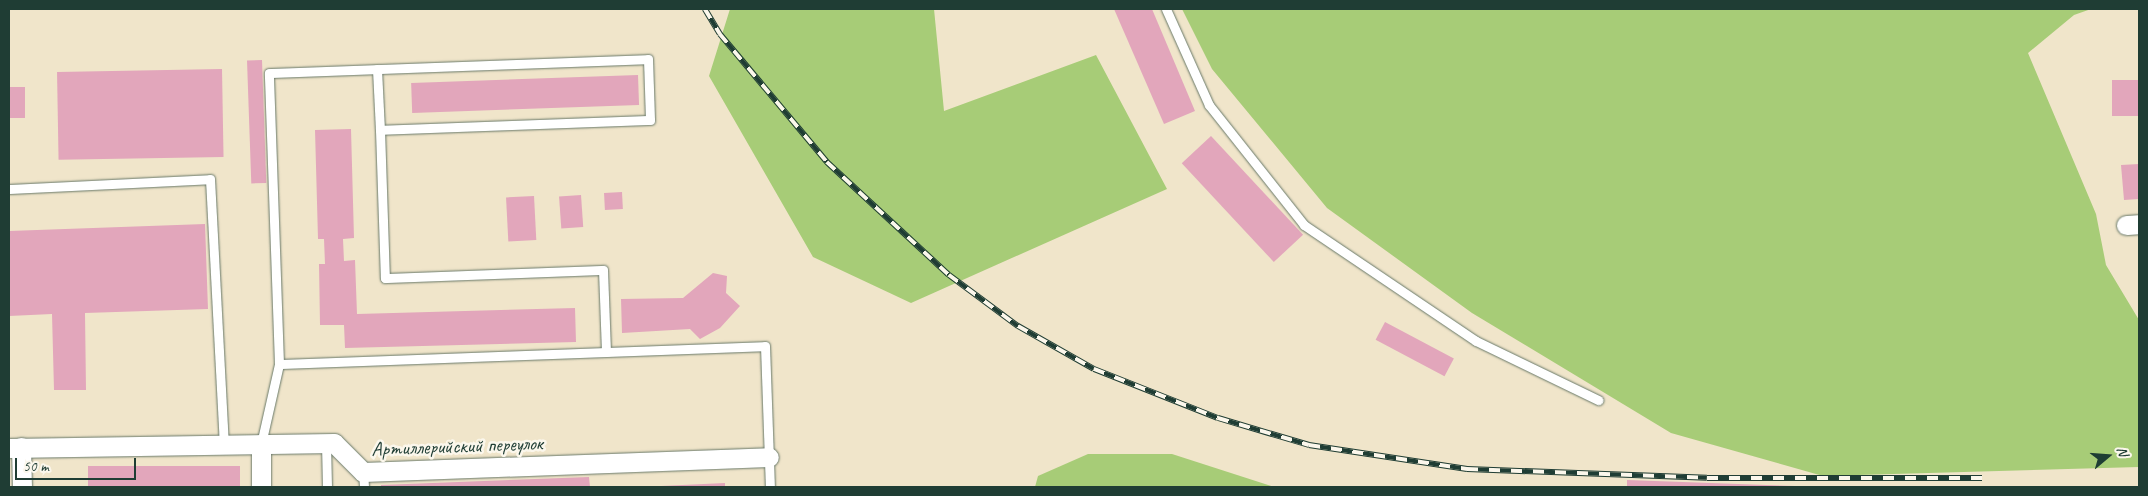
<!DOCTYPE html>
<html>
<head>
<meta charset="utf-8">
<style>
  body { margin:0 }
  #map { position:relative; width:2148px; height:496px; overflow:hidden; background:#f0e5ca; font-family:Caveat,sans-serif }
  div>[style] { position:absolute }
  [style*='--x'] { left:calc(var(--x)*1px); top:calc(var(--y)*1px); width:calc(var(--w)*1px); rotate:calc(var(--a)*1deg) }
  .green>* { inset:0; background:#a7cc77 }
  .building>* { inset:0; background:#e2a6bb; transform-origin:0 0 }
  .roads { filter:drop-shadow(0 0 1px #687868) drop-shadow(0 0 1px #687868) }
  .service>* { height:9px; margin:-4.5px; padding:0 4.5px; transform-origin:4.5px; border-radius:4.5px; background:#fff }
  .minor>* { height:19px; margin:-9.5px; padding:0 9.5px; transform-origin:9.5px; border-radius:9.5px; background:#fff }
  .rail>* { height:5.5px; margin-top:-2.75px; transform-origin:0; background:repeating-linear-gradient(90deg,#fbf7ec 0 11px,#1f3d34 0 22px); box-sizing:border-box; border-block:1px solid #1f3d34 }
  span { translate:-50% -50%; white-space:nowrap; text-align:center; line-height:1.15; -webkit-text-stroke:5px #fbf7ec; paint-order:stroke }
  .street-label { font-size:20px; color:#1f3d34 }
  .frame { position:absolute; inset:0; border:10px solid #1f3d34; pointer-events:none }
  .north { position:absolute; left:2083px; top:431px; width:50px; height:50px; -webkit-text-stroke:4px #fbf7ec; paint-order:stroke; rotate:72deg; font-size:14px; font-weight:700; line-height:20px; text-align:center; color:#1f3d34 }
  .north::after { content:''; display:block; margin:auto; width:18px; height:22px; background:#1f3d34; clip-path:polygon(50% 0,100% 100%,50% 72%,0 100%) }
  .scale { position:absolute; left:15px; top:458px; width:121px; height:22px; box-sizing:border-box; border:2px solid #1f3d34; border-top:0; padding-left:6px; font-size:15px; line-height:18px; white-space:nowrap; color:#1f3d34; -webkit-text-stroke:4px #fbf7ec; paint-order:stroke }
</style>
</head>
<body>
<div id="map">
  <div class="green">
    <div style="clip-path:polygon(730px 9px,934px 9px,944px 111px,1096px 55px,1167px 189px,911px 303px,813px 257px,709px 76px)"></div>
    <div style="clip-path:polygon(1182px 9px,2091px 9px,2074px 15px,2028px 53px,2096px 214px,2106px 265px,2139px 320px,2139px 467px,1823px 476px,1671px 433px,1472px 313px,1327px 208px,1212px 69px)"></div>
    <div style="clip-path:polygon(1088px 454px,1172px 454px,1274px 487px,1035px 487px,1038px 476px)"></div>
  </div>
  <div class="building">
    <div style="clip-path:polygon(1114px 9px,1152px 9px,1195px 111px,1164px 124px)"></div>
    <div style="left:262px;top:60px;width:123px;height:15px;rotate:88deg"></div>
    <div style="left:222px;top:69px;width:88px;height:165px;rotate:89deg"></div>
    <div style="left:638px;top:75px;width:30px;height:227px;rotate:88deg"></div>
    <div style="left:2139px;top:80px;width:36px;height:27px;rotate:90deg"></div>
    <div style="left:9px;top:87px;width:16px;height:31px"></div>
    <div style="clip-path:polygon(351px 129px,354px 238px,343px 239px,344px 261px,355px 260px,357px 314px,575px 308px,576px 342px,345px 348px,344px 325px,320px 325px,319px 264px,325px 264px,324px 239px,318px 239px,315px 130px)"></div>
    <div style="left:1211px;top:136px;width:135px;height:40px;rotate:47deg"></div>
    <div style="clip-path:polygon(2139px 164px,2139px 199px,2124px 200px,2121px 165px)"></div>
    <div style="left:622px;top:192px;width:17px;height:18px;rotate:87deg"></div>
    <div style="left:581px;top:195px;width:32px;height:22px;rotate:86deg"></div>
    <div style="left:534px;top:196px;width:44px;height:28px;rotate:87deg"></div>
    <div style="clip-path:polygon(205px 224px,208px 309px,85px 313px,86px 390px,54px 390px,52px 314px,9px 316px,9px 231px)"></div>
    <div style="clip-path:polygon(713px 273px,727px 276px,726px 293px,740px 306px,720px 328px,700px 339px,690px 329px,622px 333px,621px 299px,683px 298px)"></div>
    <div style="left:1385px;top:322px;width:78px;height:20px;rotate:28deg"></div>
    <div style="left:240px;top:466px;width:21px;height:152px;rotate:90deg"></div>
    <div style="clip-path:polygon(589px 477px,590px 487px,381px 487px,381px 485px)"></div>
    <div style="clip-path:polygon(1627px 480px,1795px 486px,1795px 487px,1627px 487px)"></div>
    <div style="clip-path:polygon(725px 483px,725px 487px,661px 487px,661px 486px)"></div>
  </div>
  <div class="roads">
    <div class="service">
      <div style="--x:1166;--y:9;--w:105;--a:65.9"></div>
      <div style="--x:1209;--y:105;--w:153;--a:51.6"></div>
      <div style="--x:1304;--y:225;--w:207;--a:34"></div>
      <div style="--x:1476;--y:341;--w:136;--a:25.8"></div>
      <div style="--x:377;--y:69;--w:61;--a:87.2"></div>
      <div style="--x:9;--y:189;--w:201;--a:-2.8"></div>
      <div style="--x:210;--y:179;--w:265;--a:87"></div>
      <div style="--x:279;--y:364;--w:486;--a:-2.1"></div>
      <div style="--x:765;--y:346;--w:141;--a:88"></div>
      <div style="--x:326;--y:443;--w:44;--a:88.7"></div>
      <div style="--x:261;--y:444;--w:82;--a:-77.3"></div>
      <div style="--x:279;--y:364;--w:291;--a:-92"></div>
      <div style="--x:269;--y:73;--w:379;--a:-2.1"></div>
      <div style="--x:648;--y:59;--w:61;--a:88.1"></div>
      <div style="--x:650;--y:120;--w:270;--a:177.9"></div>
      <div style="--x:380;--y:130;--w:148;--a:88.1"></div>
      <div style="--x:385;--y:278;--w:218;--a:-2.1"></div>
      <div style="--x:603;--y:270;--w:82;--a:87.9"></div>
      <div style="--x:363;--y:472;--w:15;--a:86"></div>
    </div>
    <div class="minor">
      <div style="--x:2126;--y:225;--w:13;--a:-4"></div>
      <div style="--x:261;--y:444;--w:43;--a:90"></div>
      <div style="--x:21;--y:447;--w:40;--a:88.6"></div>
      <div style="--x:9;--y:448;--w:325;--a:-0.9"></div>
      <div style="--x:334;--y:443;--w:41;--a:45"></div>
      <div style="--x:363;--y:472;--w:406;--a:-2.1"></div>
    </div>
  </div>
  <div class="rail">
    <div style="--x:705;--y:9;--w:29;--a:59"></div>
    <div style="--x:720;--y:34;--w:167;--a:50.1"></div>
    <div style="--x:827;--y:162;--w:166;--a:42.8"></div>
    <div style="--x:949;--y:275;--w:86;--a:36.5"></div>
    <div style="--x:1018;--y:326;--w:87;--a:29.5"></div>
    <div style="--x:1094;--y:369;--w:133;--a:21.6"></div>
    <div style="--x:1218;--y:418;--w:95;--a:16.5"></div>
    <div style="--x:1309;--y:445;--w:160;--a:8.6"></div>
    <div style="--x:1467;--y:469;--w:240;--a:2.1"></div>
    <div style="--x:1707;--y:478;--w:275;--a:0"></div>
  </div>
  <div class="street-label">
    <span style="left:457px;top:446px;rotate:-2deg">Артиллерийский переулок</span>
  </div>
  <div class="frame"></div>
  <div class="north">N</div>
  <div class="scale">50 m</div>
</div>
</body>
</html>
